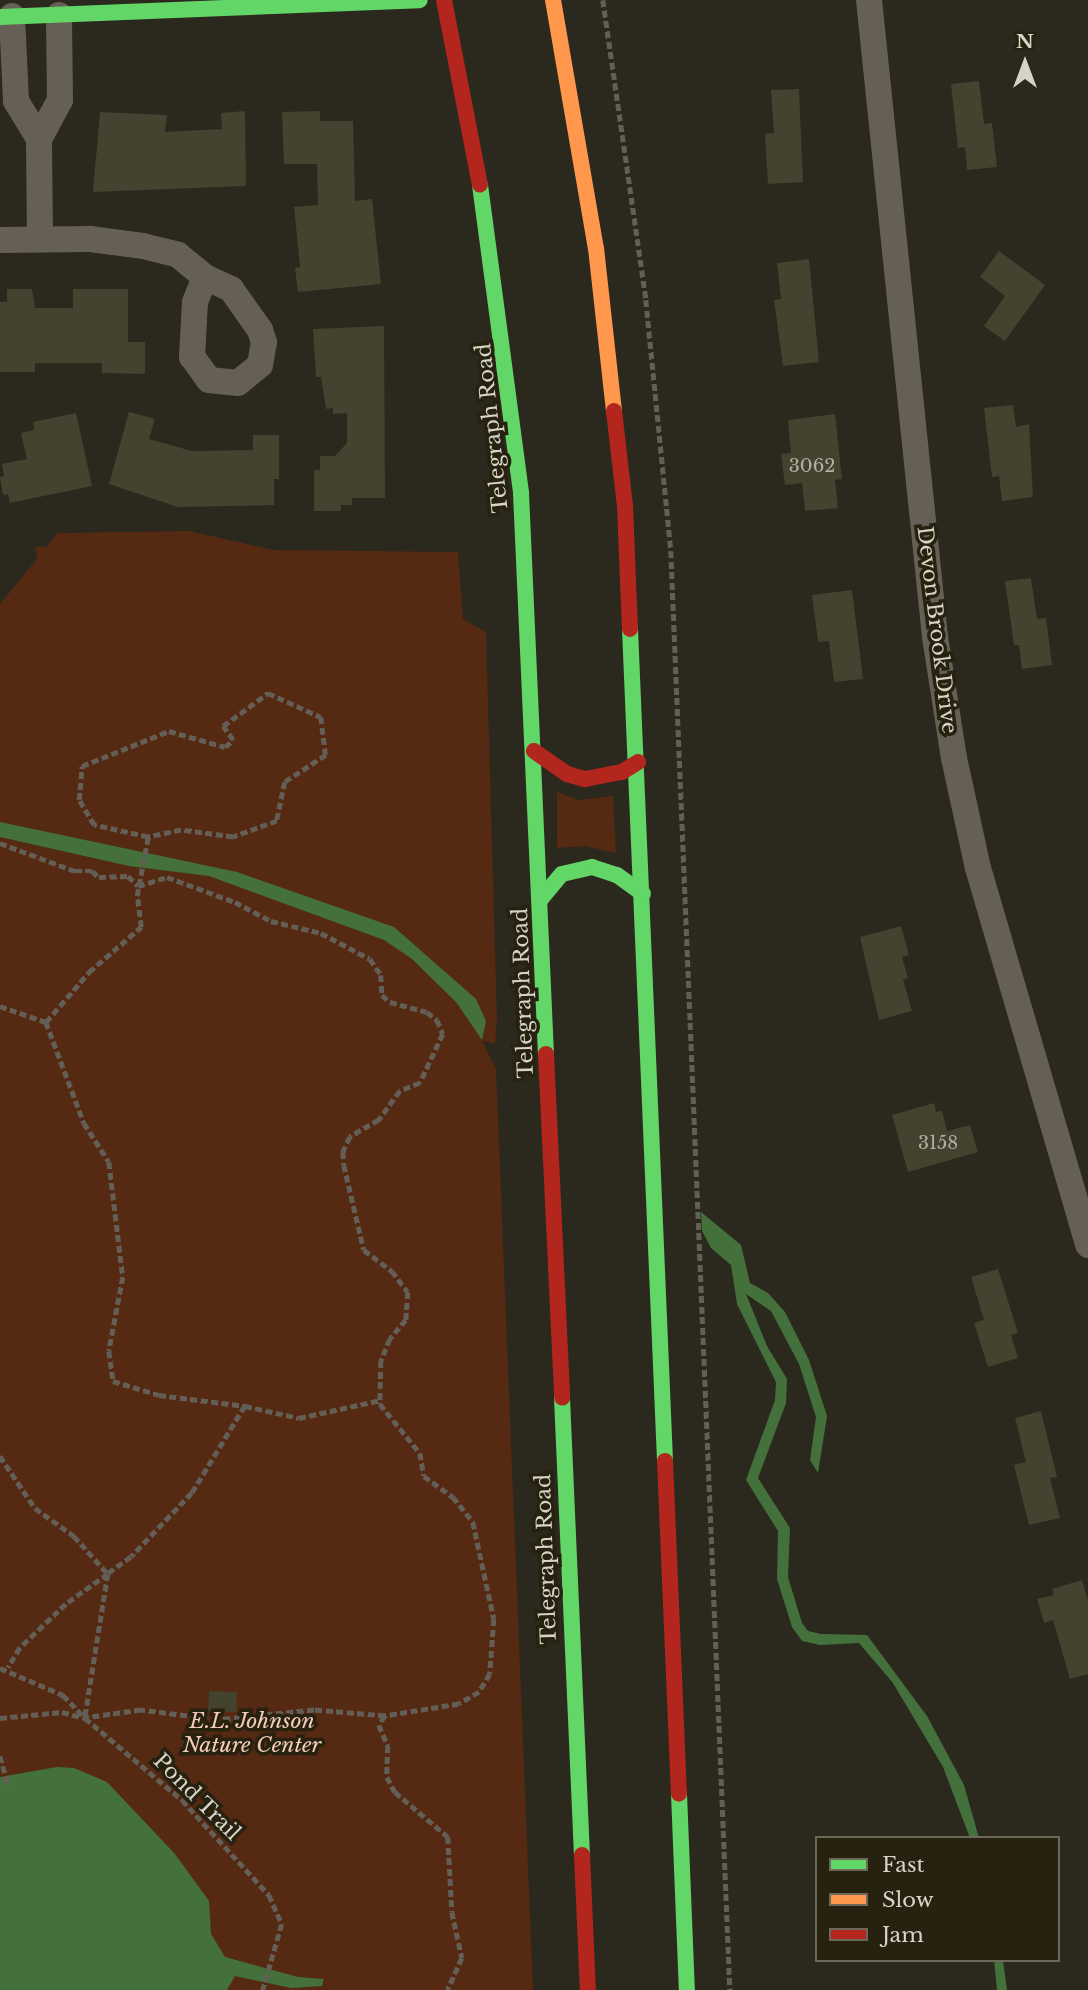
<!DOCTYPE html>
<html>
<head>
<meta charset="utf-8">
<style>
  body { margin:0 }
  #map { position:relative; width:1088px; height:1990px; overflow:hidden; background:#2b281e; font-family:"Libre Baskerville",serif }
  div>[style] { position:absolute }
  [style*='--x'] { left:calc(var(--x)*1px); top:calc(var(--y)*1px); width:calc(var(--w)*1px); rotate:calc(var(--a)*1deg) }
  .green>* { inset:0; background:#552912 }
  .water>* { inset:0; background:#44703c }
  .building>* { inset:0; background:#43432f; transform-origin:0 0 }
  .path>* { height:4.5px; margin-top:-2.25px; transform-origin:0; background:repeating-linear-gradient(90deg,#635e56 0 7px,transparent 0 10.5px) }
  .street>* { height:26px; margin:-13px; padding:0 13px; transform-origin:13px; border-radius:13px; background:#665f55 }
  .fast>* { height:16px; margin:-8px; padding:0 8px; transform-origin:8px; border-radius:8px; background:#63d668 }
  .slow>* { height:16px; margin:-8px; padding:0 8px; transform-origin:8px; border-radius:8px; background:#ff974d }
  .jam>* { height:16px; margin:-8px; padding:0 8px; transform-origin:8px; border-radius:8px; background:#b3261e }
  span { translate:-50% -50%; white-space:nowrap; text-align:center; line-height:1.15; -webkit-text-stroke:7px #27210f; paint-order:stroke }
  .number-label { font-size:18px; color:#b1afa1 }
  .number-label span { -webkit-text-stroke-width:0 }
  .street-label { font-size:21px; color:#d6d3c7 }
  .park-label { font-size:21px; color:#f4cbba; font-style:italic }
  .legend { position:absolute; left:815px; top:1836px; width:245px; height:126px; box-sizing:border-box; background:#27210f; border:2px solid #6d6859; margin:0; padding:9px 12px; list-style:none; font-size:21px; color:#d6d3c7 }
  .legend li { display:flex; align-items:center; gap:14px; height:35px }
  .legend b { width:35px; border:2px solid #6d6859 }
  .north { position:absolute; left:990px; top:28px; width:70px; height:70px; -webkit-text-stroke:5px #27210f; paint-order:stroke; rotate:0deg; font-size:19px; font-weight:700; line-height:28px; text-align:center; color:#d6d3c7 }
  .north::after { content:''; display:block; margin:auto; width:24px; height:32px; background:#d6d3c7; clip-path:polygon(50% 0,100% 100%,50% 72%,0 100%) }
</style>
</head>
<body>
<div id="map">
  <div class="green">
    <div style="clip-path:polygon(189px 531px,274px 550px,458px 552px,463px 619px,486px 632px,497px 1020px,495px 1044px,482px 1041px,496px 1069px,533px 1990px,0 1990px,0 604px,37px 559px,36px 547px,46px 547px,58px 533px)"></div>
    <div style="clip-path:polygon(557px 792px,578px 800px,613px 796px,616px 853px,585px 846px,557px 848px)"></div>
  </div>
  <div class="water">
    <div style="clip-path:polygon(0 822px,237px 872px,394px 927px,476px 999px,486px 1021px,482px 1040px,456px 1002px,412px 959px,384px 940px,209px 876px,129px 866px,0 837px)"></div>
    <div style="clip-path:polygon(701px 1212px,741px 1245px,750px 1283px,768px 1293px,785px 1312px,809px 1360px,827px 1416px,818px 1473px,810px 1460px,816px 1417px,799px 1364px,771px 1311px,746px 1294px,767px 1346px,787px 1379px,786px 1403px,758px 1478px,790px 1528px,788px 1577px,802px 1623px,808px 1631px,821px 1634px,867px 1635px,927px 1716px,964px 1785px,979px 1838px,970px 1838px,943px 1767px,893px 1683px,859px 1643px,820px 1645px,802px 1641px,792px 1627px,777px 1579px,778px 1531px,746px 1480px,775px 1400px,776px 1382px,737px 1304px,731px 1265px,711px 1248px,702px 1231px)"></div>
    <div style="clip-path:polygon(57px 1767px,74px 1768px,107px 1782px,175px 1854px,209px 1901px,211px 1934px,225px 1957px,298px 1977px,324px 1979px,322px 1986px,291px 1988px,235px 1976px,227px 1990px,0 1990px,0 1777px)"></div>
    <div style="clip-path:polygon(994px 1960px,1003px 1960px,1007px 1990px,997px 1990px)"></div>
  </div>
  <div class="building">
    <div style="clip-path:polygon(979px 81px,984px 124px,992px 123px,997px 167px,967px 170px,965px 147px,958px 148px,951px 84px)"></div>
    <div style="clip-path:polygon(799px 89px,803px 182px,768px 184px,765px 134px,774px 133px,771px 90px)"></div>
    <div style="clip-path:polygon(245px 111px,246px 186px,93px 192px,100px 112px,167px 115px,165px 132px,222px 129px,221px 113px)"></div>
    <div style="clip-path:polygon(320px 111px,320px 121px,353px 121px,355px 201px,372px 199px,381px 284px,298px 292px,295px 268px,300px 267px,294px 207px,318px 205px,317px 164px,284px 164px,282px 112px)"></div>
    <div style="clip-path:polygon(999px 251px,1045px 285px,1005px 341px,984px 326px,1005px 296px,980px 277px)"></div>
    <div style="clip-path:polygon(809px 259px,819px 362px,783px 366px,774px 300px,781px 299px,777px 263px)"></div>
    <div style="clip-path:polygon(7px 289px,32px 289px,35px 308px,73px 308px,73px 289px,128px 289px,128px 342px,145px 342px,145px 374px,102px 373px,102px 363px,35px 363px,35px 372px,0 372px,0 302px,7px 302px)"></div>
    <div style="clip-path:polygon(384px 326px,385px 498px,352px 498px,352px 505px,341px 505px,341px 511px,314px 511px,314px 470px,320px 470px,320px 456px,335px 456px,347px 443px,347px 413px,333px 414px,333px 408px,326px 409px,321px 377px,316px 377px,313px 329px)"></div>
    <div style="clip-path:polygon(1013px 405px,1016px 427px,1029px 424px,1033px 497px,1002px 501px,999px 476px,992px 477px,984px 408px)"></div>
    <div style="clip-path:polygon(129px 412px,155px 419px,149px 439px,192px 451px,253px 450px,253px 435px,279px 435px,279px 479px,274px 479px,274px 505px,178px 507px,109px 484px)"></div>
    <div style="clip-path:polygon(76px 413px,92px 486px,10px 503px,8px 494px,3px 495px,0 477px,4px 476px,2px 464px,27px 459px,21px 433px,34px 430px,33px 422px)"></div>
    <div style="clip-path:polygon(835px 414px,842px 479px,835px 480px,838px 508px,805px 511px,802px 483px,785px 485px,781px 454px,791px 453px,788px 420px)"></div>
    <div style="clip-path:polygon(1031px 578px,1037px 619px,1046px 618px,1052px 665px,1022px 669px,1019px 645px,1014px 645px,1005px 581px)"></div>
    <div style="clip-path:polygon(852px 590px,863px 679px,834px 682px,829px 641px,818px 642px,812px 595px)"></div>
    <div style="clip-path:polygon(901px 926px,909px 955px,902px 957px,908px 978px,903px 979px,912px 1011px,879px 1020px,860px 937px)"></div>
    <div style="clip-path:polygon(934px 1103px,936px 1112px,942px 1111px,947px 1131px,970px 1125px,978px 1152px,908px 1172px,892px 1115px)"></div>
    <div style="clip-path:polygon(998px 1269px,1018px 1333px,1011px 1335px,1018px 1358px,988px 1367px,974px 1323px,984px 1320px,971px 1277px)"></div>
    <div style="clip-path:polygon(1041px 1411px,1057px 1477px,1050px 1478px,1060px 1518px,1029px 1525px,1014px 1465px,1026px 1462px,1015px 1418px)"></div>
    <div style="clip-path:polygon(1082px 1580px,1088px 1601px,1088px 1674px,1070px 1679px,1053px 1620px,1044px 1623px,1037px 1599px,1054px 1595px,1052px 1589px)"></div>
    <div style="left:209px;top:1691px;width:28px;height:20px;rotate:2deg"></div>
  </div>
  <div class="path">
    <div style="--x:603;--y:0;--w:303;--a:81.8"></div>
    <div style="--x:646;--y:300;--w:252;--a:84.3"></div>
    <div style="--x:671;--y:551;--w:1440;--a:87.65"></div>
    <div style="--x:268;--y:693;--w:58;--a:24.4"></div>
    <div style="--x:321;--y:717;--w:38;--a:83"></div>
    <div style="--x:326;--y:755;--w:49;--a:146.6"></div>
    <div style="--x:285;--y:782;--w:40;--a:102"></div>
    <div style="--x:277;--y:821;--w:47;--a:160"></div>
    <div style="--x:233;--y:837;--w:52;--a:-172.3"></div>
    <div style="--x:181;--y:830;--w:34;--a:168"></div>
    <div style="--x:148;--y:837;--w:55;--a:-167.5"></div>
    <div style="--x:94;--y:825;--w:29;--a:-121"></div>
    <div style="--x:79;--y:800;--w:34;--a:-85"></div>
    <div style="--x:82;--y:766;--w:94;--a:-21.9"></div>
    <div style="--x:169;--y:731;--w:58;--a:15.9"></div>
    <div style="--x:225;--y:747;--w:11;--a:-41"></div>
    <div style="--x:233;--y:740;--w:17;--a:-126"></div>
    <div style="--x:223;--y:726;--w:56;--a:-36.3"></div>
    <div style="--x:0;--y:843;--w:80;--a:20.5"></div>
    <div style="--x:75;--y:871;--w:17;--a:0"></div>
    <div style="--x:92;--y:871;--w:9;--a:41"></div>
    <div style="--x:99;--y:877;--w:29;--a:-2"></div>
    <div style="--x:128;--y:876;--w:14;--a:45"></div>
    <div style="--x:138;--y:886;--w:30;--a:-17"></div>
    <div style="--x:167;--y:877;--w:72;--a:20.2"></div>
    <div style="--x:235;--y:902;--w:41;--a:27.8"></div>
    <div style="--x:271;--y:921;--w:51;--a:13.5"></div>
    <div style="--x:321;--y:933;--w:55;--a:28"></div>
    <div style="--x:370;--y:959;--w:19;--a:55"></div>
    <div style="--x:381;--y:975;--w:20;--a:87"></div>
    <div style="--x:382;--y:995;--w:11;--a:41"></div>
    <div style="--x:390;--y:1002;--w:38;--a:15"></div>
    <div style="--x:427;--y:1012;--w:13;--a:39"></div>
    <div style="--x:437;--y:1020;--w:15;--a:67"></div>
    <div style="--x:443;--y:1034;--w:54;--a:115.1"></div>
    <div style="--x:420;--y:1083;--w:22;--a:158"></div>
    <div style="--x:400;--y:1091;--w:36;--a:126"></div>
    <div style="--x:379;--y:1120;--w:34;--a:150"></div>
    <div style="--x:350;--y:1137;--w:17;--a:115"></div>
    <div style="--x:343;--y:1152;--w:13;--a:86"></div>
    <div style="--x:344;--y:1165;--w:87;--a:76.8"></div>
    <div style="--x:364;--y:1250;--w:35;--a:37"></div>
    <div style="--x:392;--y:1271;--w:26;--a:53"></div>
    <div style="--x:408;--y:1292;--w:28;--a:94"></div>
    <div style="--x:406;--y:1320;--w:25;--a:130"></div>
    <div style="--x:390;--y:1339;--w:24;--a:112"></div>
    <div style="--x:381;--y:1361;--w:43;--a:91.3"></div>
    <div style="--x:380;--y:1404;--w:63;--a:50.8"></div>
    <div style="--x:420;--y:1453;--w:23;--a:80"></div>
    <div style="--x:424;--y:1476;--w:36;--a:36"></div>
    <div style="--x:453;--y:1497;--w:32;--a:51"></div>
    <div style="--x:473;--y:1522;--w:99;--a:77.8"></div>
    <div style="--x:494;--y:1619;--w:55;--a:94.2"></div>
    <div style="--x:490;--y:1674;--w:21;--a:121"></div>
    <div style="--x:479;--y:1692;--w:23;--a:149"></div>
    <div style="--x:459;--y:1704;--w:75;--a:170.8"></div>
    <div style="--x:385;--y:1716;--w:71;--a:-175.2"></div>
    <div style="--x:314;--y:1710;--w:97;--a:174.1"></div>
    <div style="--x:218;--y:1720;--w:78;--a:-172.6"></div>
    <div style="--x:141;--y:1710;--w:57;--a:171.9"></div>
    <div style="--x:0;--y:1006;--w:49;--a:19.2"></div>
    <div style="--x:46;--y:1022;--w:108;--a:69.4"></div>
    <div style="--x:84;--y:1123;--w:46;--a:57.3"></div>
    <div style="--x:109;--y:1162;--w:116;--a:83.1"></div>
    <div style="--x:123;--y:1277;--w:75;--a:100.7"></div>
    <div style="--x:109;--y:1351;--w:30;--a:82"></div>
    <div style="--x:113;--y:1381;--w:48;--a:16.9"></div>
    <div style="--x:159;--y:1395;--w:87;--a:7.3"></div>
    <div style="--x:245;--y:1406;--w:102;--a:121.3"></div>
    <div style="--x:192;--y:1493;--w:88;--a:133.6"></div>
    <div style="--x:131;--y:1557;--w:29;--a:144"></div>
    <div style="--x:108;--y:1574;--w:146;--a:99.1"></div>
    <div style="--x:46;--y:1022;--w:66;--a:-49.3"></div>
    <div style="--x:89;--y:972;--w:69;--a:-40.9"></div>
    <div style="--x:141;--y:927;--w:31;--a:-97"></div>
    <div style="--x:137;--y:896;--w:60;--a:-79.4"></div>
    <div style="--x:245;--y:1406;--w:55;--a:12.5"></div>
    <div style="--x:299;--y:1418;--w:84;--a:-12.4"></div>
    <div style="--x:0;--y:1456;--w:63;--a:56.1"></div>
    <div style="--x:35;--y:1508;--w:48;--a:35.7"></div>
    <div style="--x:74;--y:1536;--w:51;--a:48.2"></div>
    <div style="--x:108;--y:1574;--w:52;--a:144.5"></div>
    <div style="--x:66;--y:1604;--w:64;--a:136.3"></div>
    <div style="--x:20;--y:1648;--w:23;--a:121"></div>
    <div style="--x:0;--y:1668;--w:69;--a:23.2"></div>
    <div style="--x:63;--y:1695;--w:30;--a:46"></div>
    <div style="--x:385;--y:1716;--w:11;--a:124"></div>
    <div style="--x:379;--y:1725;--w:23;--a:67"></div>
    <div style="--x:388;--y:1746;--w:31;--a:92"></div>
    <div style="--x:387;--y:1777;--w:17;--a:62"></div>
    <div style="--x:395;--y:1792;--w:70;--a:40.3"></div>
    <div style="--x:448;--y:1837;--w:75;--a:86.9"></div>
    <div style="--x:452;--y:1912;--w:47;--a:77.7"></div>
    <div style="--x:462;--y:1958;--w:35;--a:114"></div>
    <div style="--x:0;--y:1718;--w:62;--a:-5.5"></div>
    <div style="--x:62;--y:1712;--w:24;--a:15"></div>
    <div style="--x:85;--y:1718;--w:127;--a:40.2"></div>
    <div style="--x:182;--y:1800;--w:129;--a:47.5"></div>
    <div style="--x:269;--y:1895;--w:32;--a:66"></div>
    <div style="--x:282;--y:1924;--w:69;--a:106.1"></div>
    <div style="--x:0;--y:1756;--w:32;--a:74"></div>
  </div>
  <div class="street">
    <div style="--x:869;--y:0;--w:640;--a:84.08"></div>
    <div style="--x:935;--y:637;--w:122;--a:81.1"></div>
    <div style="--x:954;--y:758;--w:113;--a:77.7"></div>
    <div style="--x:978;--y:868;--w:393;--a:73.7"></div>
    <div style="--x:12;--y:16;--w:85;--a:87.3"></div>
    <div style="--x:16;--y:101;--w:44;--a:58.8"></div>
    <div style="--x:40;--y:238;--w:99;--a:-90.6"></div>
    <div style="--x:39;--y:139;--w:44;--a:-61.7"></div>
    <div style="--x:60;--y:100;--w:85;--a:-90.7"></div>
    <div style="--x:0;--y:240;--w:90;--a:-0.6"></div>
    <div style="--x:90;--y:239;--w:53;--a:7.5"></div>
    <div style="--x:143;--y:246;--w:36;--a:14"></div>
    <div style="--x:178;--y:255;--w:35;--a:39"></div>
    <div style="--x:205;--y:277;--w:29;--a:25"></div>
    <div style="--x:231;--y:289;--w:50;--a:54.7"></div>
    <div style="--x:260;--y:330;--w:13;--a:72"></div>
    <div style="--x:264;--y:342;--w:23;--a:100"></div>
    <div style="--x:260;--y:365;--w:28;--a:141"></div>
    <div style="--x:238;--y:383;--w:29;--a:-174"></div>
    <div style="--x:209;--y:380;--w:29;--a:-126"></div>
    <div style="--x:192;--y:357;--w:55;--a:-86.9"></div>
    <div style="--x:195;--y:302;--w:27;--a:-68"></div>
  </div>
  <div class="fast">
    <div style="--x:0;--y:17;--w:420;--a:-2.3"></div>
    <div style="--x:480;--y:185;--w:311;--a:82.4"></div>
    <div style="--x:521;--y:493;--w:562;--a:87.45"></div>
    <div style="--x:630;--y:629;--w:833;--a:87.59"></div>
    <div style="--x:540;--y:900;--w:34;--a:-50"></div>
    <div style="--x:562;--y:874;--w:31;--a:-13"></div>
    <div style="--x:592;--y:867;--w:26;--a:18"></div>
    <div style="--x:617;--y:875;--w:32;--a:36"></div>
    <div style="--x:562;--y:1398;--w:457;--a:87.5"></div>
    <div style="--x:679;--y:1794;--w:196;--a:87.7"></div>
  </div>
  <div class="slow">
    <div style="--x:553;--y:0;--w:252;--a:80.2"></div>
    <div style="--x:596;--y:248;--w:164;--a:83.7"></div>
  </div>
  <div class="jam">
    <div style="--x:444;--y:0;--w:188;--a:79"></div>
    <div style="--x:614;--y:411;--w:96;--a:83.4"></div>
    <div style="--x:625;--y:506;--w:123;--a:87.7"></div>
    <div style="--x:534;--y:751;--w:40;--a:34.9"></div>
    <div style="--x:567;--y:774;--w:19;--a:16"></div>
    <div style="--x:585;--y:779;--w:38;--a:-11"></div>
    <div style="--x:622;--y:772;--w:19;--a:-32"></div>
    <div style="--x:546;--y:1054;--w:344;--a:87.3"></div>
    <div style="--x:665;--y:1461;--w:333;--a:87.6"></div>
    <div style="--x:582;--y:1855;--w:135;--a:87.5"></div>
  </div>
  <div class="number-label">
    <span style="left:812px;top:466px">3062</span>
    <span style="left:938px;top:1143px">3158</span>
  </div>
  <div class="street-label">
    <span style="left:492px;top:428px;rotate:-96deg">Telegraph Road</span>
    <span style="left:937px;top:630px;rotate:83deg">Devon Brook Drive</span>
    <span style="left:523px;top:993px;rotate:-92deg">Telegraph Road</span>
    <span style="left:546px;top:1559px;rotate:-92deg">Telegraph Road</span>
    <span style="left:197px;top:1797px;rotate:45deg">Pond Trail</span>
  </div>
  <div class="park-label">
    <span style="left:252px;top:1733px">E.L. Johnson<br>Nature Center</span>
  </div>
  <ul class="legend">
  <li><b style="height:9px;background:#63d668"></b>Fast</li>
  <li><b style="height:9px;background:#ff974d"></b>Slow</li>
  <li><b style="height:9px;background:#b3261e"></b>Jam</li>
  </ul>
  <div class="north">N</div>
</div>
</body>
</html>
